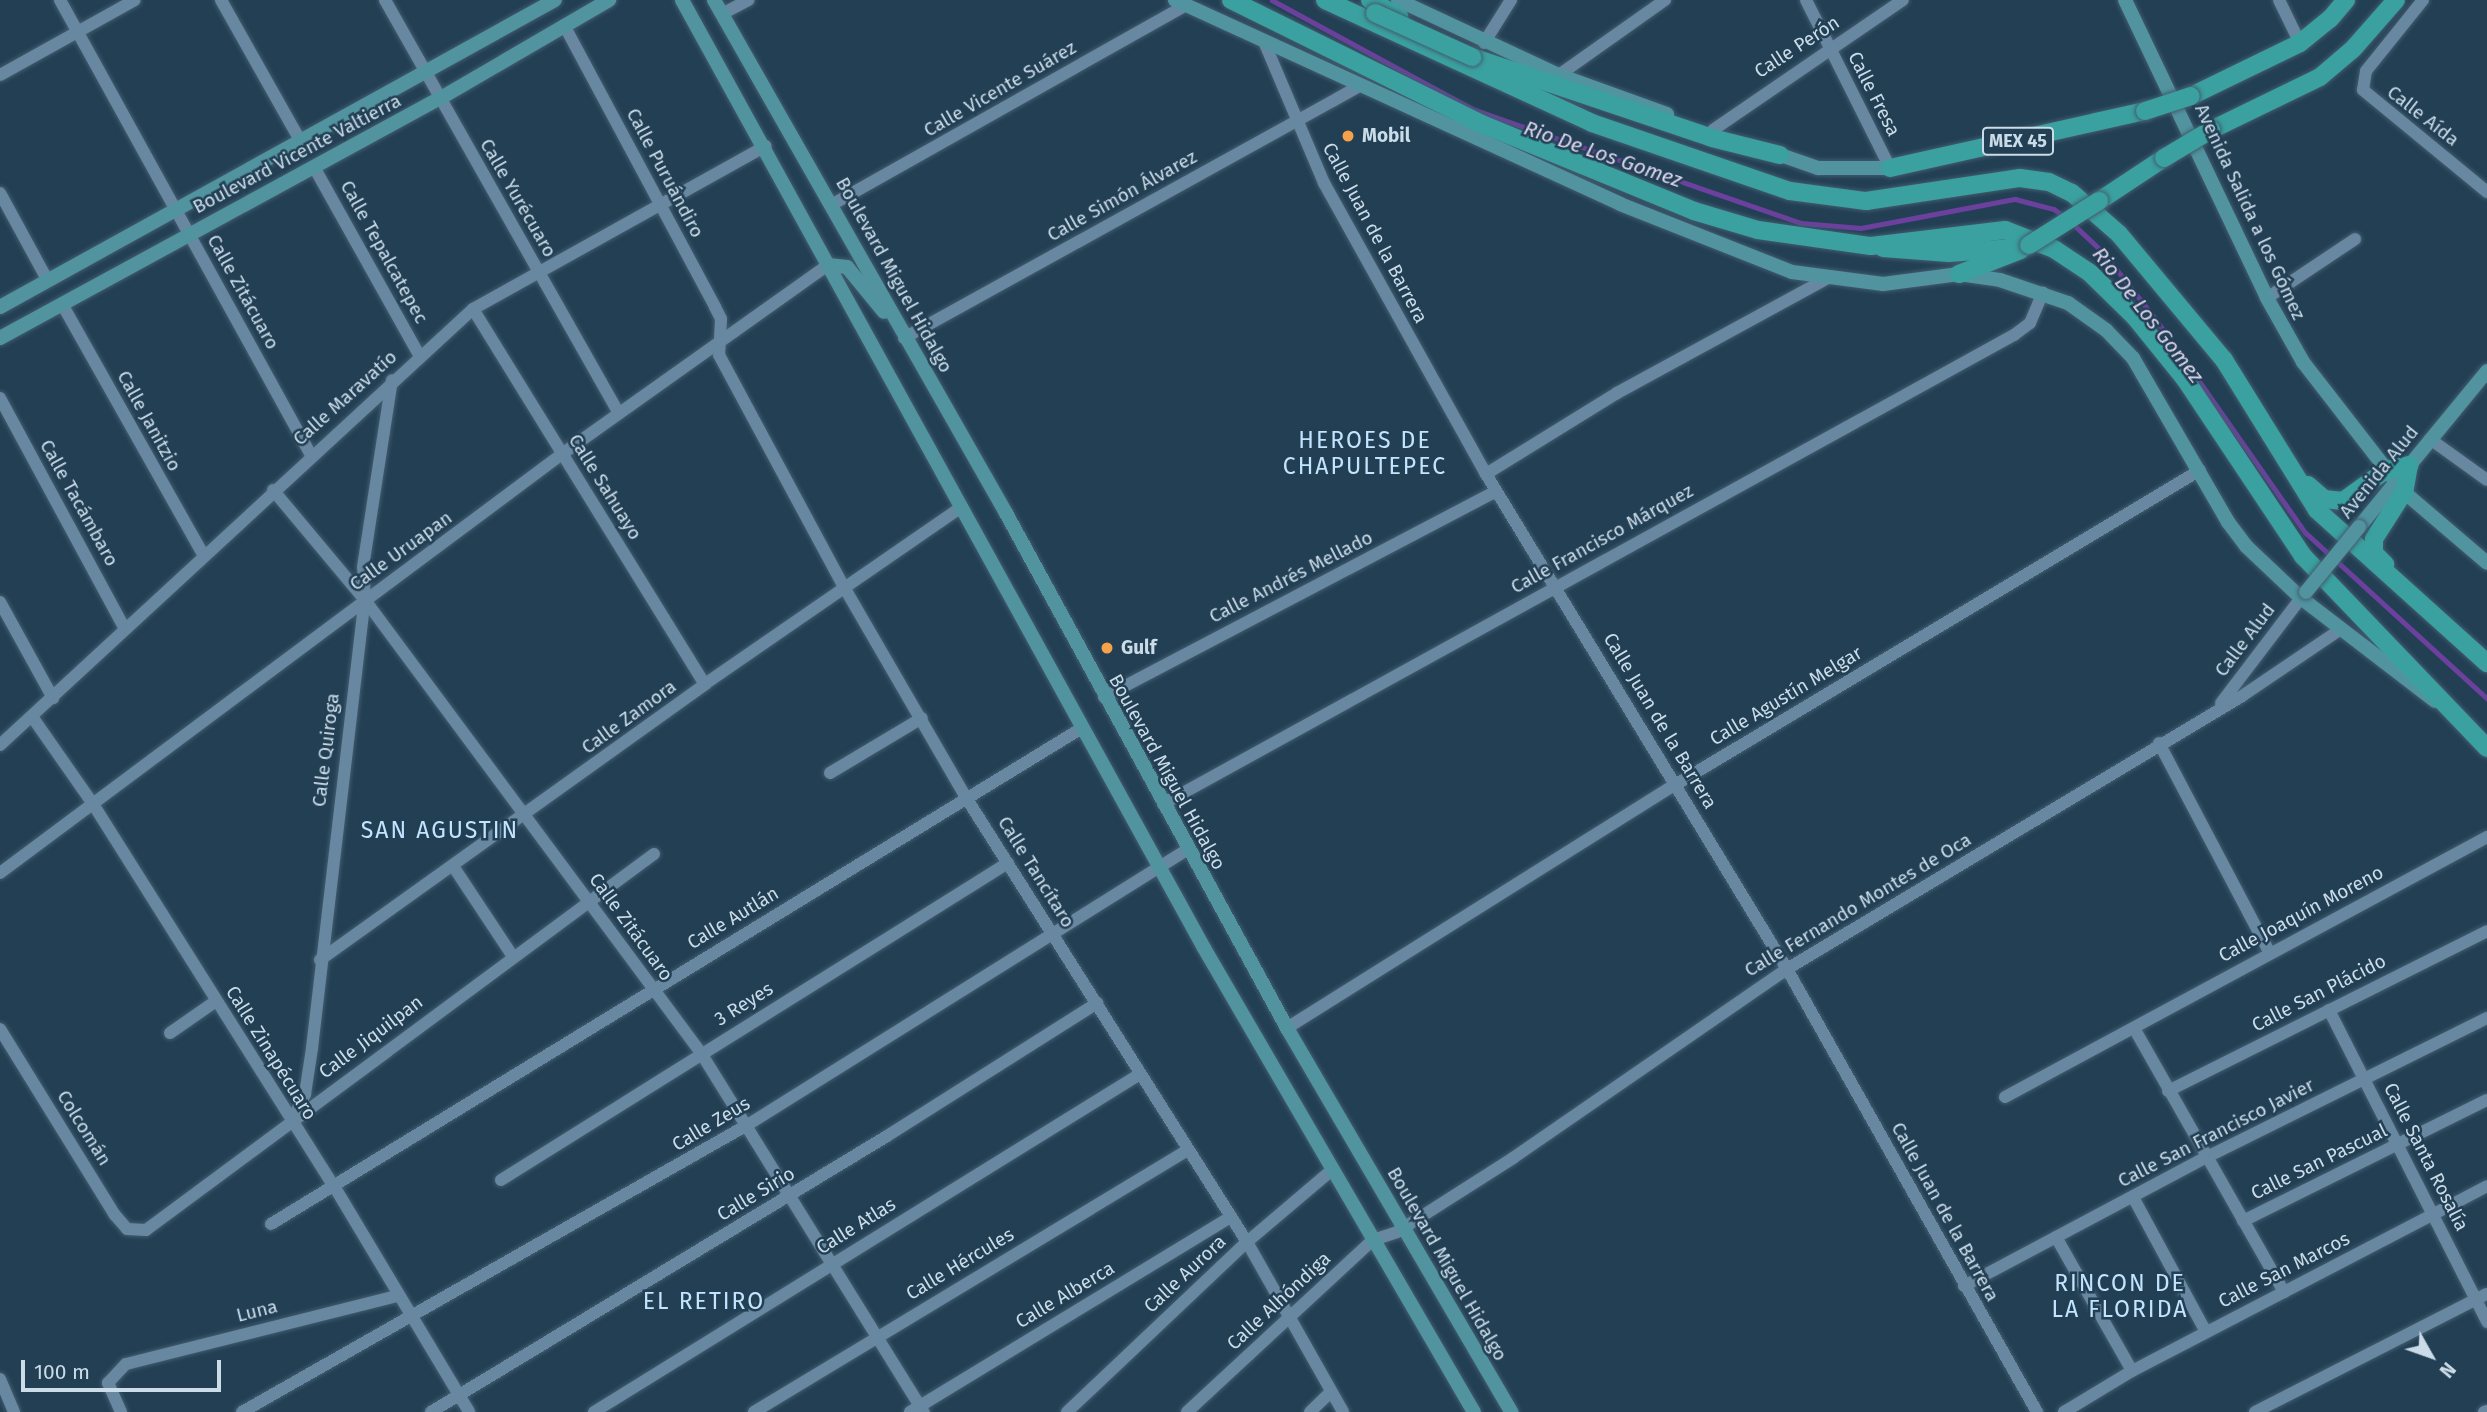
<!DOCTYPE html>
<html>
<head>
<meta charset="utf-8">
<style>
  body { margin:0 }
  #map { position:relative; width:2487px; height:1412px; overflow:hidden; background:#223f54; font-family:"Fira Sans",sans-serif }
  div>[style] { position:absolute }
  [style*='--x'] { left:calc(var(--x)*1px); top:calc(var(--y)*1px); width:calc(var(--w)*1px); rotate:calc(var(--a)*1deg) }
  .stream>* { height:4.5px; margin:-2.25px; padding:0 2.25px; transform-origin:2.25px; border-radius:2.25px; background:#6c419e }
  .roads { filter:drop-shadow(0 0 2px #425c6e) drop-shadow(0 0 2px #425c6e) }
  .street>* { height:12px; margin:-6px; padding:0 6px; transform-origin:6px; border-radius:6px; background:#6887a0 }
  .secondary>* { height:14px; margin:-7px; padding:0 7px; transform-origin:7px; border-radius:7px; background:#5194a0 }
  .primary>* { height:18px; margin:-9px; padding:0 9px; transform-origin:9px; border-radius:9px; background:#3aa1a0 }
  .bridges { filter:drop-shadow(0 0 2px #425c6e) drop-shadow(0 0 2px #425c6e) }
  .secondary-bridge>* { height:14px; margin:-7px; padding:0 7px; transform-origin:7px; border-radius:7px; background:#5194a0 }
  .primary-bridge>* { height:18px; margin:-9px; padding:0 9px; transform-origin:9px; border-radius:9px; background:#3aa1a0 }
  .dots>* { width:19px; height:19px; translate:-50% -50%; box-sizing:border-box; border:4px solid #223f54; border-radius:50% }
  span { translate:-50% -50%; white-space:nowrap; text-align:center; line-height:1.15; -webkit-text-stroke:5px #223f54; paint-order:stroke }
  .shield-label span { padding:2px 5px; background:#223f54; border:2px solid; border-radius:5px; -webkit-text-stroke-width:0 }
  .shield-label { font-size:18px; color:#cbdce9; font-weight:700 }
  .street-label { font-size:19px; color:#cbdce9 }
  .poi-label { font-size:19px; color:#cbdce9; font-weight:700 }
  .left { translate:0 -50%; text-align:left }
  .water-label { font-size:21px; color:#dcd3ec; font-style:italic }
  .quarter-label { font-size:23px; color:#c2e4fe; letter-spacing:2px }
  .north { position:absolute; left:2396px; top:1321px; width:70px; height:70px; -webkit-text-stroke:5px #223f54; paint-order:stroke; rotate:130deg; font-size:19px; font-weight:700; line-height:28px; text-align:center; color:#cbdce9 }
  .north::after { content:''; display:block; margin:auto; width:24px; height:32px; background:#cbdce9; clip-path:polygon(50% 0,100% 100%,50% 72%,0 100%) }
  .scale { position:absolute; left:21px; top:1360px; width:200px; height:32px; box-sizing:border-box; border:4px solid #cbdce9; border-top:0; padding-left:9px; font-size:21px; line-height:24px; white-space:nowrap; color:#cbdce9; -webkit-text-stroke:5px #223f54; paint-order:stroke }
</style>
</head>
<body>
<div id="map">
  <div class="stream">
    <div style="--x:1272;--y:0;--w:231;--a:28.5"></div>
    <div style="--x:1475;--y:110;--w:345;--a:19.1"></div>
    <div style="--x:1801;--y:223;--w:60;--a:4.8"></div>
    <div style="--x:1861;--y:228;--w:157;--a:-10.7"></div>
    <div style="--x:2015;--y:199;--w:40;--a:14.4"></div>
    <div style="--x:2054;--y:209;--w:12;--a:35"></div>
    <div style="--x:2073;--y:224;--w:41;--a:43"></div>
    <div style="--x:2103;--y:252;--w:89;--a:51.8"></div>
    <div style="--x:2158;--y:322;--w:258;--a:55"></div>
    <div style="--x:2306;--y:533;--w:245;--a:42.4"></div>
  </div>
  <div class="roads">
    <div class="street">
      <div style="--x:60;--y:0;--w:520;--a:61.12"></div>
      <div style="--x:221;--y:0;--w:163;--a:60.6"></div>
      <div style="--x:385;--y:0;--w:475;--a:60.5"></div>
      <div style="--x:1806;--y:0;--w:188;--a:63.4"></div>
      <div style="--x:2279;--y:0;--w:48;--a:64"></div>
      <div style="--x:2423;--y:0;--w:91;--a:128.8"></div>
      <div style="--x:2366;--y:71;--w:19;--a:99"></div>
      <div style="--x:2363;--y:90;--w:161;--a:39.4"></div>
      <div style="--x:722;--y:14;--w:30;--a:-28"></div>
      <div style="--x:564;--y:25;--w:320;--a:61.8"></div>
      <div style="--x:715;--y:307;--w:13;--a:63"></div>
      <div style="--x:721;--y:319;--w:36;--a:93"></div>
      <div style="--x:719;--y:355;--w:264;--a:61.7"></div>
      <div style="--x:844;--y:587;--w:245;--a:59.9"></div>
      <div style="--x:967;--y:799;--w:524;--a:57.7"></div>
      <div style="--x:1247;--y:1242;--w:195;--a:60.5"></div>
      <div style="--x:1484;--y:43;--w:51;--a:-57.9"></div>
      <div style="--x:1265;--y:44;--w:151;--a:67"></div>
      <div style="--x:1324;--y:183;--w:333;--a:60.9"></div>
      <div style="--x:1486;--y:474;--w:579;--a:58.7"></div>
      <div style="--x:1787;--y:969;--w:509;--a:60.56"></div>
      <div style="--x:0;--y:75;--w:154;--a:-29.1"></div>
      <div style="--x:1559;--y:75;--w:130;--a:-35.3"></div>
      <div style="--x:1713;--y:130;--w:230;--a:-34.4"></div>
      <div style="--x:314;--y:167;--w:215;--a:60.8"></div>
      <div style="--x:0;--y:193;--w:100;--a:61.4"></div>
      <div style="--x:833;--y:204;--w:405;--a:-29.4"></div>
      <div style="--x:2267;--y:298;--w:106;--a:-33.8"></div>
      <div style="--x:62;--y:304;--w:289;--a:60.6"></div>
      <div style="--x:473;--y:309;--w:441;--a:58.3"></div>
      <div style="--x:904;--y:338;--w:519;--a:-28.94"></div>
      <div style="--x:0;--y:398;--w:260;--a:61.6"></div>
      <div style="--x:2430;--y:439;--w:70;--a:35.7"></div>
      <div style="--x:1486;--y:474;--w:154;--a:-31.7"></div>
      <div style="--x:1617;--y:393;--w:240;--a:-28.6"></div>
      <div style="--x:273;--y:490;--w:143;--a:50.1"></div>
      <div style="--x:365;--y:600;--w:564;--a:53.43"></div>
      <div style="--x:701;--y:1053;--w:423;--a:58.2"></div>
      <div style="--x:0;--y:602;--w:110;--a:61.1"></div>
      <div style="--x:1104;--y:697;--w:443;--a:-27.7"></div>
      <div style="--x:2221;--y:703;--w:132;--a:-52.7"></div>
      <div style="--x:33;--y:718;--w:105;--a:55.1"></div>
      <div style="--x:93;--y:804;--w:452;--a:57.8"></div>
      <div style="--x:334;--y:1186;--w:263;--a:59.1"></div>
      <div style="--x:2159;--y:743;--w:236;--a:62.2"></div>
      <div style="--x:0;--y:745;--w:643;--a:-42.67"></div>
      <div style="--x:473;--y:309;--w:335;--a:-29.1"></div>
      <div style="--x:830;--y:773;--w:107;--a:-30.9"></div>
      <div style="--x:1163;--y:804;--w:972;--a:-28.86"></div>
      <div style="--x:2014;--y:335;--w:20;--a:-37"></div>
      <div style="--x:2030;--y:323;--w:33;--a:-67"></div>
      <div style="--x:453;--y:866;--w:107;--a:56.5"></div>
      <div style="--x:0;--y:873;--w:701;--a:-36.71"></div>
      <div style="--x:562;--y:454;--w:326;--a:-35.4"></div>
      <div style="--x:320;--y:960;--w:474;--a:-35.6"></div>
      <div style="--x:705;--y:684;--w:312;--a:-34.6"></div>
      <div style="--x:2329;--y:1010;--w:350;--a:63.1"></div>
      <div style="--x:1287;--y:1028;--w:458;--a:-32.1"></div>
      <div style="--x:1675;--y:785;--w:612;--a:-30.96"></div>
      <div style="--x:2134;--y:1028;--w:304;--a:60.4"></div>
      <div style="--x:0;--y:1029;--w:219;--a:58.3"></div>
      <div style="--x:115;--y:1215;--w:18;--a:49"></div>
      <div style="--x:127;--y:1229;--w:19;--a:3"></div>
      <div style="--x:146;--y:1230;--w:632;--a:-36.51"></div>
      <div style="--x:170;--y:1033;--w:56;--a:-34.8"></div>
      <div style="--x:2168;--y:1091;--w:357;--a:-26.6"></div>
      <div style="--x:2005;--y:1097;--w:548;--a:-28.34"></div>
      <div style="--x:294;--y:1116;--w:25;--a:-63"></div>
      <div style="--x:305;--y:1094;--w:47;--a:-81.3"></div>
      <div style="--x:312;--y:1048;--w:451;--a:-83.3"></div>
      <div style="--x:365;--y:600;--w:33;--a:-93"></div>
      <div style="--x:363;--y:567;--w:189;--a:-81.2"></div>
      <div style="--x:501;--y:1180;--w:598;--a:-32.02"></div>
      <div style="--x:2133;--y:1197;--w:153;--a:61.6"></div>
      <div style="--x:2243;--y:1221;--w:272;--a:-26.4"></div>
      <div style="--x:271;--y:1224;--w:951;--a:-31.45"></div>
      <div style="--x:2056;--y:1237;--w:154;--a:60.4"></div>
      <div style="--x:1964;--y:1286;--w:275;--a:-28"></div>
      <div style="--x:2207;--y:1157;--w:313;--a:-26.4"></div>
      <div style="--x:0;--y:1379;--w:36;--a:67"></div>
      <div style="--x:121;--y:1412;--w:32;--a:-114"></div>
      <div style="--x:108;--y:1383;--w:26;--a:-47"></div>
      <div style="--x:126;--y:1364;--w:279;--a:-14.1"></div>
      <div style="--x:242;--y:1412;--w:583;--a:-29.6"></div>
      <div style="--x:749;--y:1124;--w:518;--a:-32.06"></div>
      <div style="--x:431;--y:1412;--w:533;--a:-31.18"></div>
      <div style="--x:887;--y:1136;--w:249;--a:-32.3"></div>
      <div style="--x:594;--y:1412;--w:642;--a:-31.76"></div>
      <div style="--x:754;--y:1412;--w:507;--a:-31.12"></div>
      <div style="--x:910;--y:1412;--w:376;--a:-31.3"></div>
      <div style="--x:1067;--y:1412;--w:248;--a:-43.4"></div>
      <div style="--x:1247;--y:1242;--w:113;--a:-40.3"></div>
      <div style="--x:1187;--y:1412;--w:253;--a:-42.8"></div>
      <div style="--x:1373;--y:1240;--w:25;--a:-18"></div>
      <div style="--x:1397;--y:1232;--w:138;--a:-32.5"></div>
      <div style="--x:1513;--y:1158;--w:333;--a:-34.6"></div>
      <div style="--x:1787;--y:969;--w:531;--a:-30.96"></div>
      <div style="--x:2242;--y:696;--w:120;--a:-34.1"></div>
      <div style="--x:1310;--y:1412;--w:29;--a:-44"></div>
      <div style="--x:2064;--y:1412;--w:79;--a:-31.1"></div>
      <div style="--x:2132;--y:1371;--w:400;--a:-27.5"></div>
      <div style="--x:2255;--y:1412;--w:260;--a:-27"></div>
      <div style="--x:2484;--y:1412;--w:3;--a:-18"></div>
    </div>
    <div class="secondary">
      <div style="--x:682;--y:0;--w:1082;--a:61.16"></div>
      <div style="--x:1204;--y:948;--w:537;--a:59.81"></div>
      <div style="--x:714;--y:0;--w:590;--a:60.35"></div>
      <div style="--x:1006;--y:513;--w:587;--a:61.38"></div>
      <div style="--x:1287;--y:1028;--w:445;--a:59.7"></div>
      <div style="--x:1175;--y:0;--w:490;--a:24.6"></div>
      <div style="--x:1620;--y:204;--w:185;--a:21.6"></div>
      <div style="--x:1792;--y:272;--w:92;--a:7.5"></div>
      <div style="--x:1883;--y:284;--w:77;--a:-7.5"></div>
      <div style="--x:1959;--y:274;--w:41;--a:8.3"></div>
      <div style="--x:2000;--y:280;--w:72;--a:18.7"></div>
      <div style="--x:2068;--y:303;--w:47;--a:35.4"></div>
      <div style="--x:2106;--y:330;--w:39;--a:46"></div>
      <div style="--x:2133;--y:358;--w:190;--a:59.9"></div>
      <div style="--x:2228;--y:522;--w:31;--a:53"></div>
      <div style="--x:2247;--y:547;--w:74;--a:43.4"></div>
      <div style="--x:2301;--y:598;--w:169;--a:37.5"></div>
      <div style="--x:1398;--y:0;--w:178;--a:25"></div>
      <div style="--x:1559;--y:75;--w:115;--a:19.9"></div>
      <div style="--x:2125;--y:0;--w:330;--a:64.5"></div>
      <div style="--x:2267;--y:298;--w:73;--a:60.6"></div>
      <div style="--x:2303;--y:362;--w:165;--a:52.2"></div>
      <div style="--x:2404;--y:492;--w:109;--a:40.5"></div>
      <div style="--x:1772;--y:152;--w:49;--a:19.2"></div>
      <div style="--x:1818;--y:168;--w:72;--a:0"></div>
      <div style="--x:828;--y:265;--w:19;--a:6"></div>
      <div style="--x:847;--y:267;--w:58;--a:50.6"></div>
      <div style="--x:0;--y:307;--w:634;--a:-28.95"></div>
      <div style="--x:0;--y:338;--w:500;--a:-28.6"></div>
      <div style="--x:439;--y:99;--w:197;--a:-30.2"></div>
      <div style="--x:2359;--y:527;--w:202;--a:-50.6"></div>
    </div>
    <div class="primary">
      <div style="--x:1231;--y:0;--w:280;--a:26.3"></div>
      <div style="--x:1482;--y:124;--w:229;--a:22.3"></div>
      <div style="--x:1694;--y:211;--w:67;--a:16.5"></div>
      <div style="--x:1758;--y:230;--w:114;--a:8.1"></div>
      <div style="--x:1871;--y:246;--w:135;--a:-6.8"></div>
      <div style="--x:2005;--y:230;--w:53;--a:21.2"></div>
      <div style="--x:2054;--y:249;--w:43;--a:33.7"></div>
      <div style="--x:2090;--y:273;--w:63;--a:44.4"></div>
      <div style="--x:2135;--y:317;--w:80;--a:51.1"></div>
      <div style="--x:2185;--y:379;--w:213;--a:56.3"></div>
      <div style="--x:2303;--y:556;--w:266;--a:46.2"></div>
      <div style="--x:1325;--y:0;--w:294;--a:24.7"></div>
      <div style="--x:1592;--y:123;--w:209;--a:19"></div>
      <div style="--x:1790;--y:191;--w:77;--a:7.5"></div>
      <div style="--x:1866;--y:201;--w:156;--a:-8.5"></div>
      <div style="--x:2020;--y:178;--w:29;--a:8"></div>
      <div style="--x:2049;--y:182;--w:25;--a:26"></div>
      <div style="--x:2072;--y:193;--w:62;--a:41.1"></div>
      <div style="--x:2119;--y:234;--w:164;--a:50.2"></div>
      <div style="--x:2224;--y:360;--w:176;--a:58.2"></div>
      <div style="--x:2317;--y:510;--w:229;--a:42"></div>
      <div style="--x:1370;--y:0;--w:34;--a:30"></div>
      <div style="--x:1472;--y:57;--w:253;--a:18.6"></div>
      <div style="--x:1712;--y:138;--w:70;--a:14"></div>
      <div style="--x:2191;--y:96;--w:121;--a:-25.9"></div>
      <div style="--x:2300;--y:43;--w:38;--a:-39"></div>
      <div style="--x:2330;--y:19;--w:25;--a:-50"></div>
      <div style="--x:2211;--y:130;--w:121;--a:-25.9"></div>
      <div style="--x:2320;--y:77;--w:43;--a:-40.3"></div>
      <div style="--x:2353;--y:49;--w:65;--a:-48.7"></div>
      <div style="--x:1890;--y:168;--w:261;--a:-12.6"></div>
      <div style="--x:2099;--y:201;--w:78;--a:-33.5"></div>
      <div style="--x:1883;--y:248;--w:66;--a:4.3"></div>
      <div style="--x:1949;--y:253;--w:76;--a:-4.5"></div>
      <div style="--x:1959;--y:274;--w:66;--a:-21.2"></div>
      <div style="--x:2308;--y:485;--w:21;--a:41"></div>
      <div style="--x:2324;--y:499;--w:19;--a:6"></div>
      <div style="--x:2343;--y:501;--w:53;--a:-35.8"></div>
      <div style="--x:2386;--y:470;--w:24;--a:-12"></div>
      <div style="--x:2409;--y:465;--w:27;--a:100"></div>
      <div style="--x:2404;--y:492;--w:56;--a:122.6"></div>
      <div style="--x:2374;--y:539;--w:14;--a:90"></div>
      <div style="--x:2374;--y:553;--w:16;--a:45"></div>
    </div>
  </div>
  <div class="bridges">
    <div class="secondary-bridge">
      <div style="--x:2306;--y:592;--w:84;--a:-50.8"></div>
    </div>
    <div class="primary-bridge">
      <div style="--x:1375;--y:13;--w:107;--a:24.4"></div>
      <div style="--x:2145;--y:111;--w:48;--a:-18.1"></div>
      <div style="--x:2164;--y:158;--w:55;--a:-30.8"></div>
      <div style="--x:2029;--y:245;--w:83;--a:-32.2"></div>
    </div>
  </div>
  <div class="dots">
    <div style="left:1348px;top:136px;background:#f8a14b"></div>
    <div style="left:1107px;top:648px;background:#f8a14b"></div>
  </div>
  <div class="shield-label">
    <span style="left:2018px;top:141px">MEX 45</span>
  </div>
  <div class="street-label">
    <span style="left:1797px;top:47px;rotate:-33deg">Calle Perón</span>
    <span style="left:1000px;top:89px;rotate:-30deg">Calle Vicente Suárez</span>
    <span style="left:1874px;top:94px;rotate:63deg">Calle Fresa</span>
    <span style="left:2423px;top:116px;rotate:38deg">Calle Aída</span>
    <span style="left:297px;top:154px;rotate:-28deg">Boulevard Vicente Valtierra</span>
    <span style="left:665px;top:173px;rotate:62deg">Calle Puruándiro</span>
    <span style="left:1122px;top:196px;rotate:-29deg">Calle Simón Álvarez</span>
    <span style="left:518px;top:198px;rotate:60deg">Calle Yurécuaro</span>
    <span style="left:2250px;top:212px;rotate:65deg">Avenida Salida a los Gómez</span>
    <span style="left:1375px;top:233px;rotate:62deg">Calle Juan de la Barrera</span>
    <span style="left:384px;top:252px;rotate:61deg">Calle Tepalcatepec</span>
    <span style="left:894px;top:275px;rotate:61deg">Boulevard Miguel Hidalgo</span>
    <span style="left:243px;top:292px;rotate:61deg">Calle Zitácuaro</span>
    <span style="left:345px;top:398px;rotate:-42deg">Calle Maravatío</span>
    <span style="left:149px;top:421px;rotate:61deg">Calle Janitzio</span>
    <span style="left:2379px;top:472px;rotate:-51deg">Avenida Alud</span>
    <span style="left:605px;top:487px;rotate:58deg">Calle Sahuayo</span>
    <span style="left:79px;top:503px;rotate:61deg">Calle Tacámbaro</span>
    <span style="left:1602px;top:539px;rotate:-29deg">Calle Francisco Márquez</span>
    <span style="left:401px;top:551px;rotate:-36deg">Calle Uruapan</span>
    <span style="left:1291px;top:577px;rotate:-27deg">Calle Andrés Mellado</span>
    <span style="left:2245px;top:640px;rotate:-53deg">Calle Alud</span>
    <span style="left:1786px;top:696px;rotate:-31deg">Calle Agustín Melgar</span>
    <span style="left:629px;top:717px;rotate:-36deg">Calle Zamora</span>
    <span style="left:1660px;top:721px;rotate:59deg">Calle Juan de la Barrera</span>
    <span style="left:326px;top:750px;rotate:-83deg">Calle Quiroga</span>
    <span style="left:1167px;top:772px;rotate:61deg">Boulevard Miguel Hidalgo</span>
    <span style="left:1036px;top:872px;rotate:58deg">Calle Tancítaro</span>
    <span style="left:1858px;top:905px;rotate:-31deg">Calle Fernando Montes de Oca</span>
    <span style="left:2301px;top:914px;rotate:-28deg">Calle Joaquín Moreno</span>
    <span style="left:733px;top:918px;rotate:-31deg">Calle Autlán</span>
    <span style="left:631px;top:927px;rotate:54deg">Calle Zitácuaro</span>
    <span style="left:2319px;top:993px;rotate:-27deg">Calle San Plácido</span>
    <span style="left:744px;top:1004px;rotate:-32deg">3 Reyes</span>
    <span style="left:371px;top:1037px;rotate:-37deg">Calle Jiquilpan</span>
    <span style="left:271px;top:1053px;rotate:58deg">Calle Zinapécuaro</span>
    <span style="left:711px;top:1124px;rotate:-31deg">Calle Zeus</span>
    <span style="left:84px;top:1128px;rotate:58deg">Colcomán</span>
    <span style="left:2216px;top:1133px;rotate:-27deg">Calle San Francisco Javier</span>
    <span style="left:2426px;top:1157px;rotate:63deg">Calle Santa Rosalía</span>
    <span style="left:2319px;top:1162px;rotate:-26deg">Calle San Pascual</span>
    <span style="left:756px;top:1194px;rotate:-31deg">Calle Sirio</span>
    <span style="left:1945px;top:1212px;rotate:61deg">Calle Juan de la Barrera</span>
    <span style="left:856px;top:1226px;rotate:-32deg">Calle Atlas</span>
    <span style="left:960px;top:1264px;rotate:-31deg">Calle Hércules</span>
    <span style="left:1447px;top:1264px;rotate:60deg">Boulevard Miguel Hidalgo</span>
    <span style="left:2284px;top:1270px;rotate:-27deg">Calle San Marcos</span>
    <span style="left:1185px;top:1274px;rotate:-43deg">Calle Aurora</span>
    <span style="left:1065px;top:1295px;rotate:-31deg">Calle Alberca</span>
    <span style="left:1279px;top:1301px;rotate:-43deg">Calle Alhóndiga</span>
    <span style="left:257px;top:1311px;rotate:-14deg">Luna</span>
  </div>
  <div class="poi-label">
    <span class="left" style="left:1362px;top:136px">Mobil</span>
    <span class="left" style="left:1121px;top:648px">Gulf</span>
  </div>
  <div class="water-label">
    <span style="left:1603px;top:154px;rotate:19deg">Rio De Los Gomez</span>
    <span style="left:2148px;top:315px;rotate:52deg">Rio De Los Gomez</span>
  </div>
  <div class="quarter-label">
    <span style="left:1365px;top:453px">HEROES DE<br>CHAPULTEPEC</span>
    <span style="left:440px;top:830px">SAN AGUSTIN</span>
    <span style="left:2120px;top:1296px">RINCON DE<br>LA FLORIDA</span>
    <span style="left:704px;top:1301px">EL RETIRO</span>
  </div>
  <div class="north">N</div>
  <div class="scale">100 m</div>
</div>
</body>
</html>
